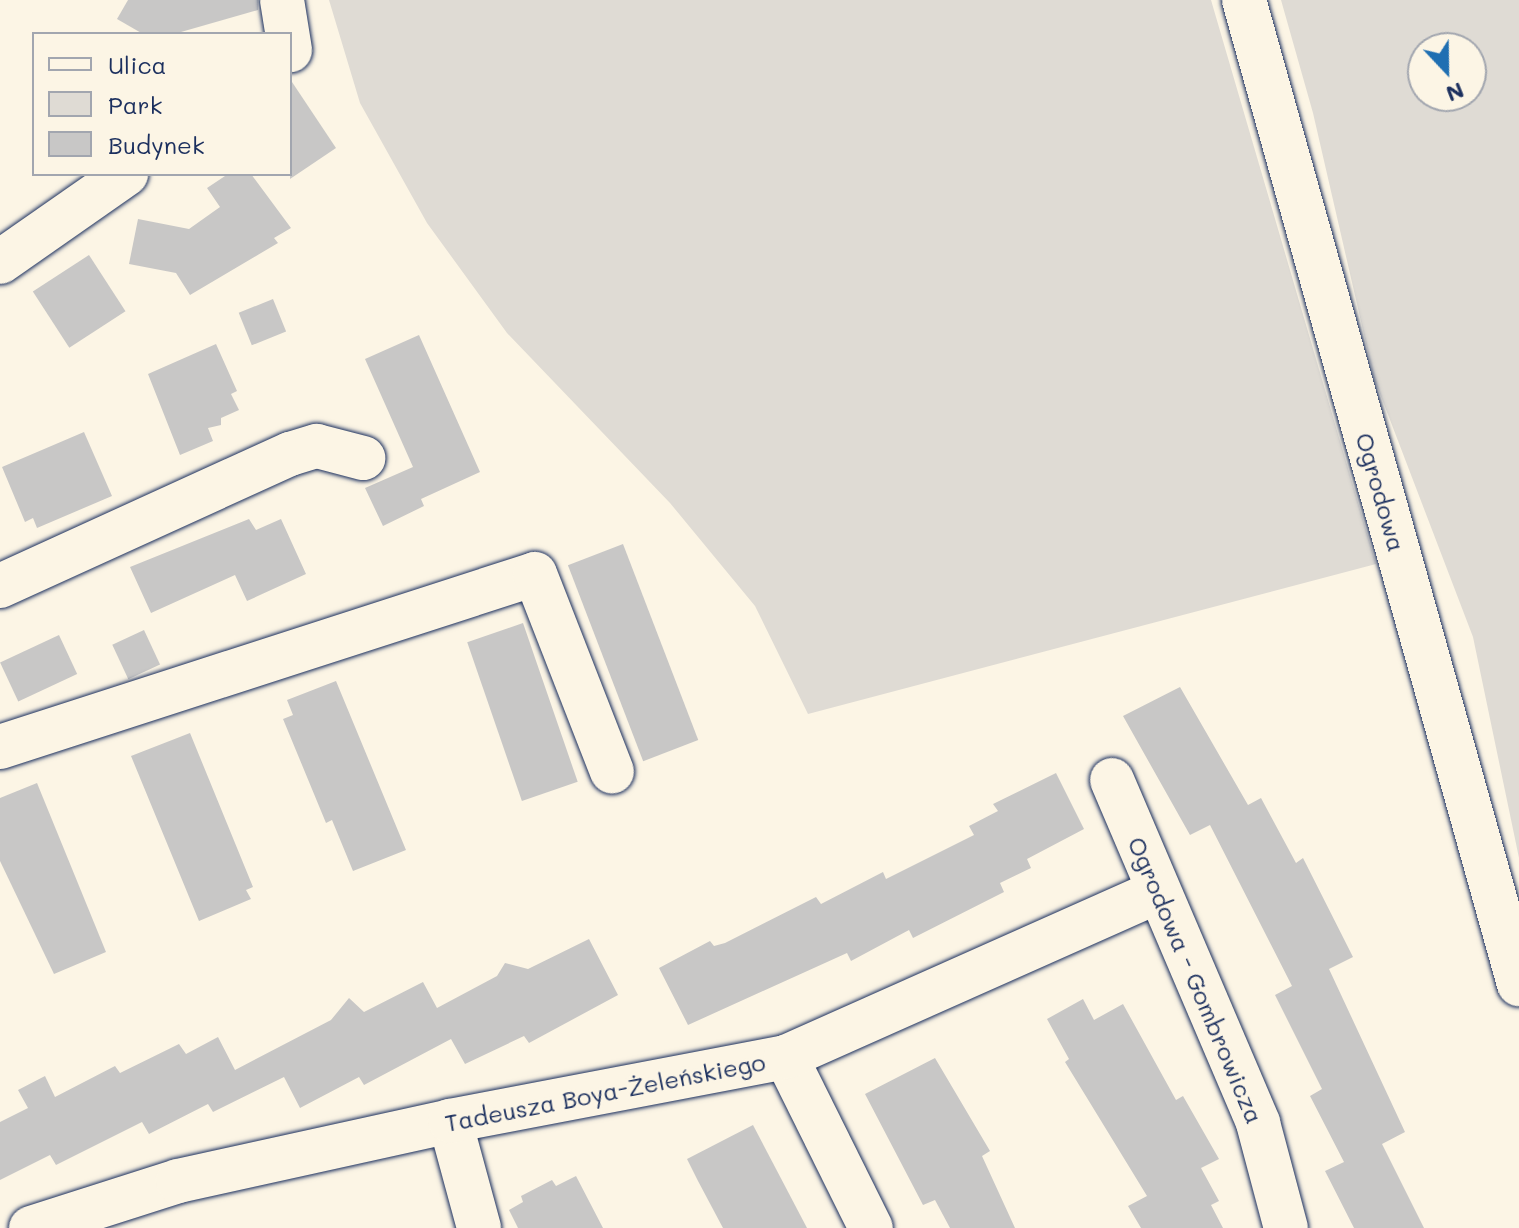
<!DOCTYPE html>
<html>
<head>
<meta charset="utf-8">
<style>
  body { margin:0 }
  #map { position:relative; width:1519px; height:1228px; overflow:hidden; background:#fcf5e5; font-family:Mali,sans-serif }
  div>[style] { position:absolute }
  [style*='--x'] { left:calc(var(--x)*1px); top:calc(var(--y)*1px); width:calc(var(--w)*1px); rotate:calc(var(--a)*1deg) }
  .green>* { inset:0; background:#dfdbd4 }
  .building>* { inset:0; background:#c8c7c6; transform-origin:0 0 }
  .roads { filter:drop-shadow(0 0 2px #1b2f5e) drop-shadow(0 0 2px #1b2f5e) }
  .minor>* { height:44px; margin:-22px; padding:0 22px; transform-origin:22px; border-radius:22px; background:#fcf5e5 }
  span { translate:-50% -50%; white-space:nowrap; text-align:center; line-height:1.15; -webkit-text-stroke:6px #fcf5e5; paint-order:stroke }
  .street-label { font-size:24px; color:#1b2f5e }
  .legend { position:absolute; left:32px; top:32px; width:260px; height:144px; box-sizing:border-box; background:#fcf5e5; border:2px solid #a2a6af; margin:0; padding:10px 14px; list-style:none; font-size:24px; color:#1b2f5e }
  .legend li { display:flex; align-items:center; gap:16px; height:40px }
  .legend b { width:40px; border:2px solid #a2a6af }
  .north { position:absolute; left:1407px; top:32px; width:80px; height:80px; box-sizing:border-box; background:#fcf5e5; border:2px solid #a2a6af; border-radius:50%; rotate:158deg; font-size:22px; font-weight:700; line-height:32px; text-align:center; color:#1b2f5e }
  .north::after { content:''; display:block; margin:auto; width:28px; height:36px; background:#1f6fb2; clip-path:polygon(50% 0,100% 100%,50% 72%,0 100%) }
</style>
</head>
<body>
<div id="map">
  <div class="green">
    <div style="clip-path:polygon(329px 0,1211px 0,1376px 564px,808px 714px,755px 606px,670px 503px,507px 333px,427px 223px,360px 103px)"></div>
    <div style="clip-path:polygon(evenodd,1281px 0,1519px 0,1519px 858px,1473px 637px,1374px 378px,1313px 113px,1281px 0,1423px 48px,1471px 48px,1471px 96px,1423px 96px,1423px 48px)"></div>
  </div>
  <div class="building">
    <div style="clip-path:polygon(128px 0,258px 0,258px 10px,174px 34px,143px 34px,117px 19px)"></div>
    <div style="clip-path:polygon(290px 79px,336px 148px,290px 179px)"></div>
    <div style="clip-path:polygon(228px 174px,251px 174px,291px 228px,274px 238px,278px 243px,190px 295px,176px 273px,129px 264px,138px 219px,189px 229px,220px 207px,207px 188px)"></div>
    <div style="left:89px;top:255px;width:67px;height:67px;rotate:57deg"></div>
    <div style="left:273px;top:299px;width:35px;height:37px;rotate:68deg"></div>
    <div style="clip-path:polygon(419px 335px,480px 472px,421px 499px,424px 506px,383px 526px,365px 488px,413px 467px,365px 359px)"></div>
    <div style="clip-path:polygon(216px 344px,237px 391px,231px 394px,239px 410px,221px 418px,221px 425px,208px 428px,213px 441px,180px 455px,148px 374px)"></div>
    <div style="clip-path:polygon(84px 432px,112px 496px,37px 528px,33px 518px,25px 522px,2px 467px)"></div>
    <div style="clip-path:polygon(249px 519px,256px 530px,281px 519px,306px 574px,247px 601px,235px 575px,151px 613px,130px 567px)"></div>
    <div style="left:623px;top:544px;width:210px;height:59px;rotate:69deg"></div>
    <div style="left:523px;top:623px;width:168px;height:59px;rotate:71deg"></div>
    <div style="left:144px;top:630px;width:38px;height:35px;rotate:65deg"></div>
    <div style="left:59px;top:635px;width:43px;height:65px;rotate:65deg"></div>
    <div style="clip-path:polygon(336px 681px,406px 850px,353px 871px,332px 820px,326px 823px,283px 719px,293px 715px,287px 700px)"></div>
    <div style="clip-path:polygon(1180px 687px,1248px 805px,1261px 798px,1296px 863px,1303px 858px,1353px 957px,1329px 969px,1405px 1132px,1382px 1144px,1424px 1228px,1354px 1228px,1325px 1171px,1344px 1162px,1310px 1096px,1322px 1089px,1275px 995px,1292px 986px,1210px 825px,1190px 835px,1123px 716px)"></div>
    <div style="clip-path:polygon(190px 733px,253px 887px,246px 890px,251px 899px,199px 921px,131px 756px)"></div>
    <div style="clip-path:polygon(1056px 773px,1084px 829px,1027px 859px,1031px 868px,1000px 883px,1004px 892px,913px 938px,909px 930px,851px 961px,847px 953px,688px 1025px,659px 968px,710px 941px,714px 946px,725px 943px,816px 897px,821px 904px,883px 872px,886px 879px,974px 835px,969px 826px,998px 811px,993px 804px)"></div>
    <div style="clip-path:polygon(37px 783px,106px 952px,54px 974px,0 861px,0 798px)"></div>
    <div style="clip-path:polygon(589px 939px,618px 995px,529px 1043px,524px 1036px,465px 1064px,451px 1039px,364px 1085px,359px 1077px,300px 1108px,284px 1077px,213px 1112px,208px 1104px,149px 1134px,142px 1122px,56px 1165px,50px 1155px,0 1180px,0 1122px,28px 1108px,18px 1090px,45px 1076px,55px 1097px,115px 1066px,120px 1073px,179px 1044px,186px 1054px,218px 1037px,235px 1070px,331px 1020px,349px 998px,364px 1012px,423px 982px,437px 1008px,497px 976px,505px 963px,528px 969px)"></div>
    <div style="clip-path:polygon(1083px 999px,1094px 1020px,1123px 1004px,1176px 1100px,1183px 1096px,1219px 1159px,1201px 1168px,1219px 1201px,1211px 1205px,1223px 1228px,1141px 1228px,1128px 1206px,1147px 1196px,1065px 1062px,1069px 1059px,1047px 1019px)"></div>
    <div style="clip-path:polygon(935px 1058px,990px 1151px,982px 1156px,1015px 1228px,950px 1228px,935px 1200px,923px 1205px,865px 1094px)"></div>
    <div style="clip-path:polygon(753px 1125px,807px 1228px,723px 1228px,698px 1181px,687px 1159px)"></div>
    <div style="clip-path:polygon(576px 1176px,603px 1228px,518px 1228px,509px 1210px,523px 1202px,521px 1196px,552px 1180px,556px 1186px)"></div>
  </div>
  <div class="roads">
    <div class="minor">
      <div style="--x:282;--y:0;--w:51;--a:80.9"></div>
      <div style="--x:1244;--y:0;--w:1022;--a:74.39"></div>
      <div style="--x:0;--y:262;--w:154;--a:-34.9"></div>
      <div style="--x:0;--y:586;--w:319;--a:-24.5"></div>
      <div style="--x:290;--y:454;--w:28;--a:-17"></div>
      <div style="--x:317;--y:446;--w:48;--a:14.6"></div>
      <div style="--x:0;--y:747;--w:562;--a:-17.92"></div>
      <div style="--x:535;--y:574;--w:212;--a:68.7"></div>
      <div style="--x:1112;--y:780;--w:373;--a:66.9"></div>
      <div style="--x:1258;--y:1123;--w:109;--a:75.1"></div>
      <div style="--x:786;--y:1057;--w:191;--a:63.6"></div>
      <div style="--x:450;--y:1121;--w:111;--a:74.8"></div>
      <div style="--x:31;--y:1228;--w:154;--a:-17.7"></div>
      <div style="--x:178;--y:1181;--w:279;--a:-12.4"></div>
      <div style="--x:450;--y:1121;--w:342;--a:-10.8"></div>
      <div style="--x:786;--y:1057;--w:406;--a:-24"></div>
    </div>
  </div>
  <div class="street-label">
    <span style="left:1381px;top:492px;rotate:74deg">Ogrodowa</span>
    <span style="left:1196px;top:980px;rotate:67deg">Ogrodowa - Gombrowicza</span>
    <span style="left:605px;top:1092px;rotate:-11deg">Tadeusza Boya-Żeleńskiego</span>
  </div>
  <ul class="legend">
  <li><b style="height:10px;background:#fcf5e5"></b>Ulica</li>
  <li><b style="height:22px;background:#dfdbd4"></b>Park</li>
  <li><b style="height:22px;background:#c8c7c6"></b>Budynek</li>
  </ul>
  <div class="north">N</div>
</div>
</body>
</html>
